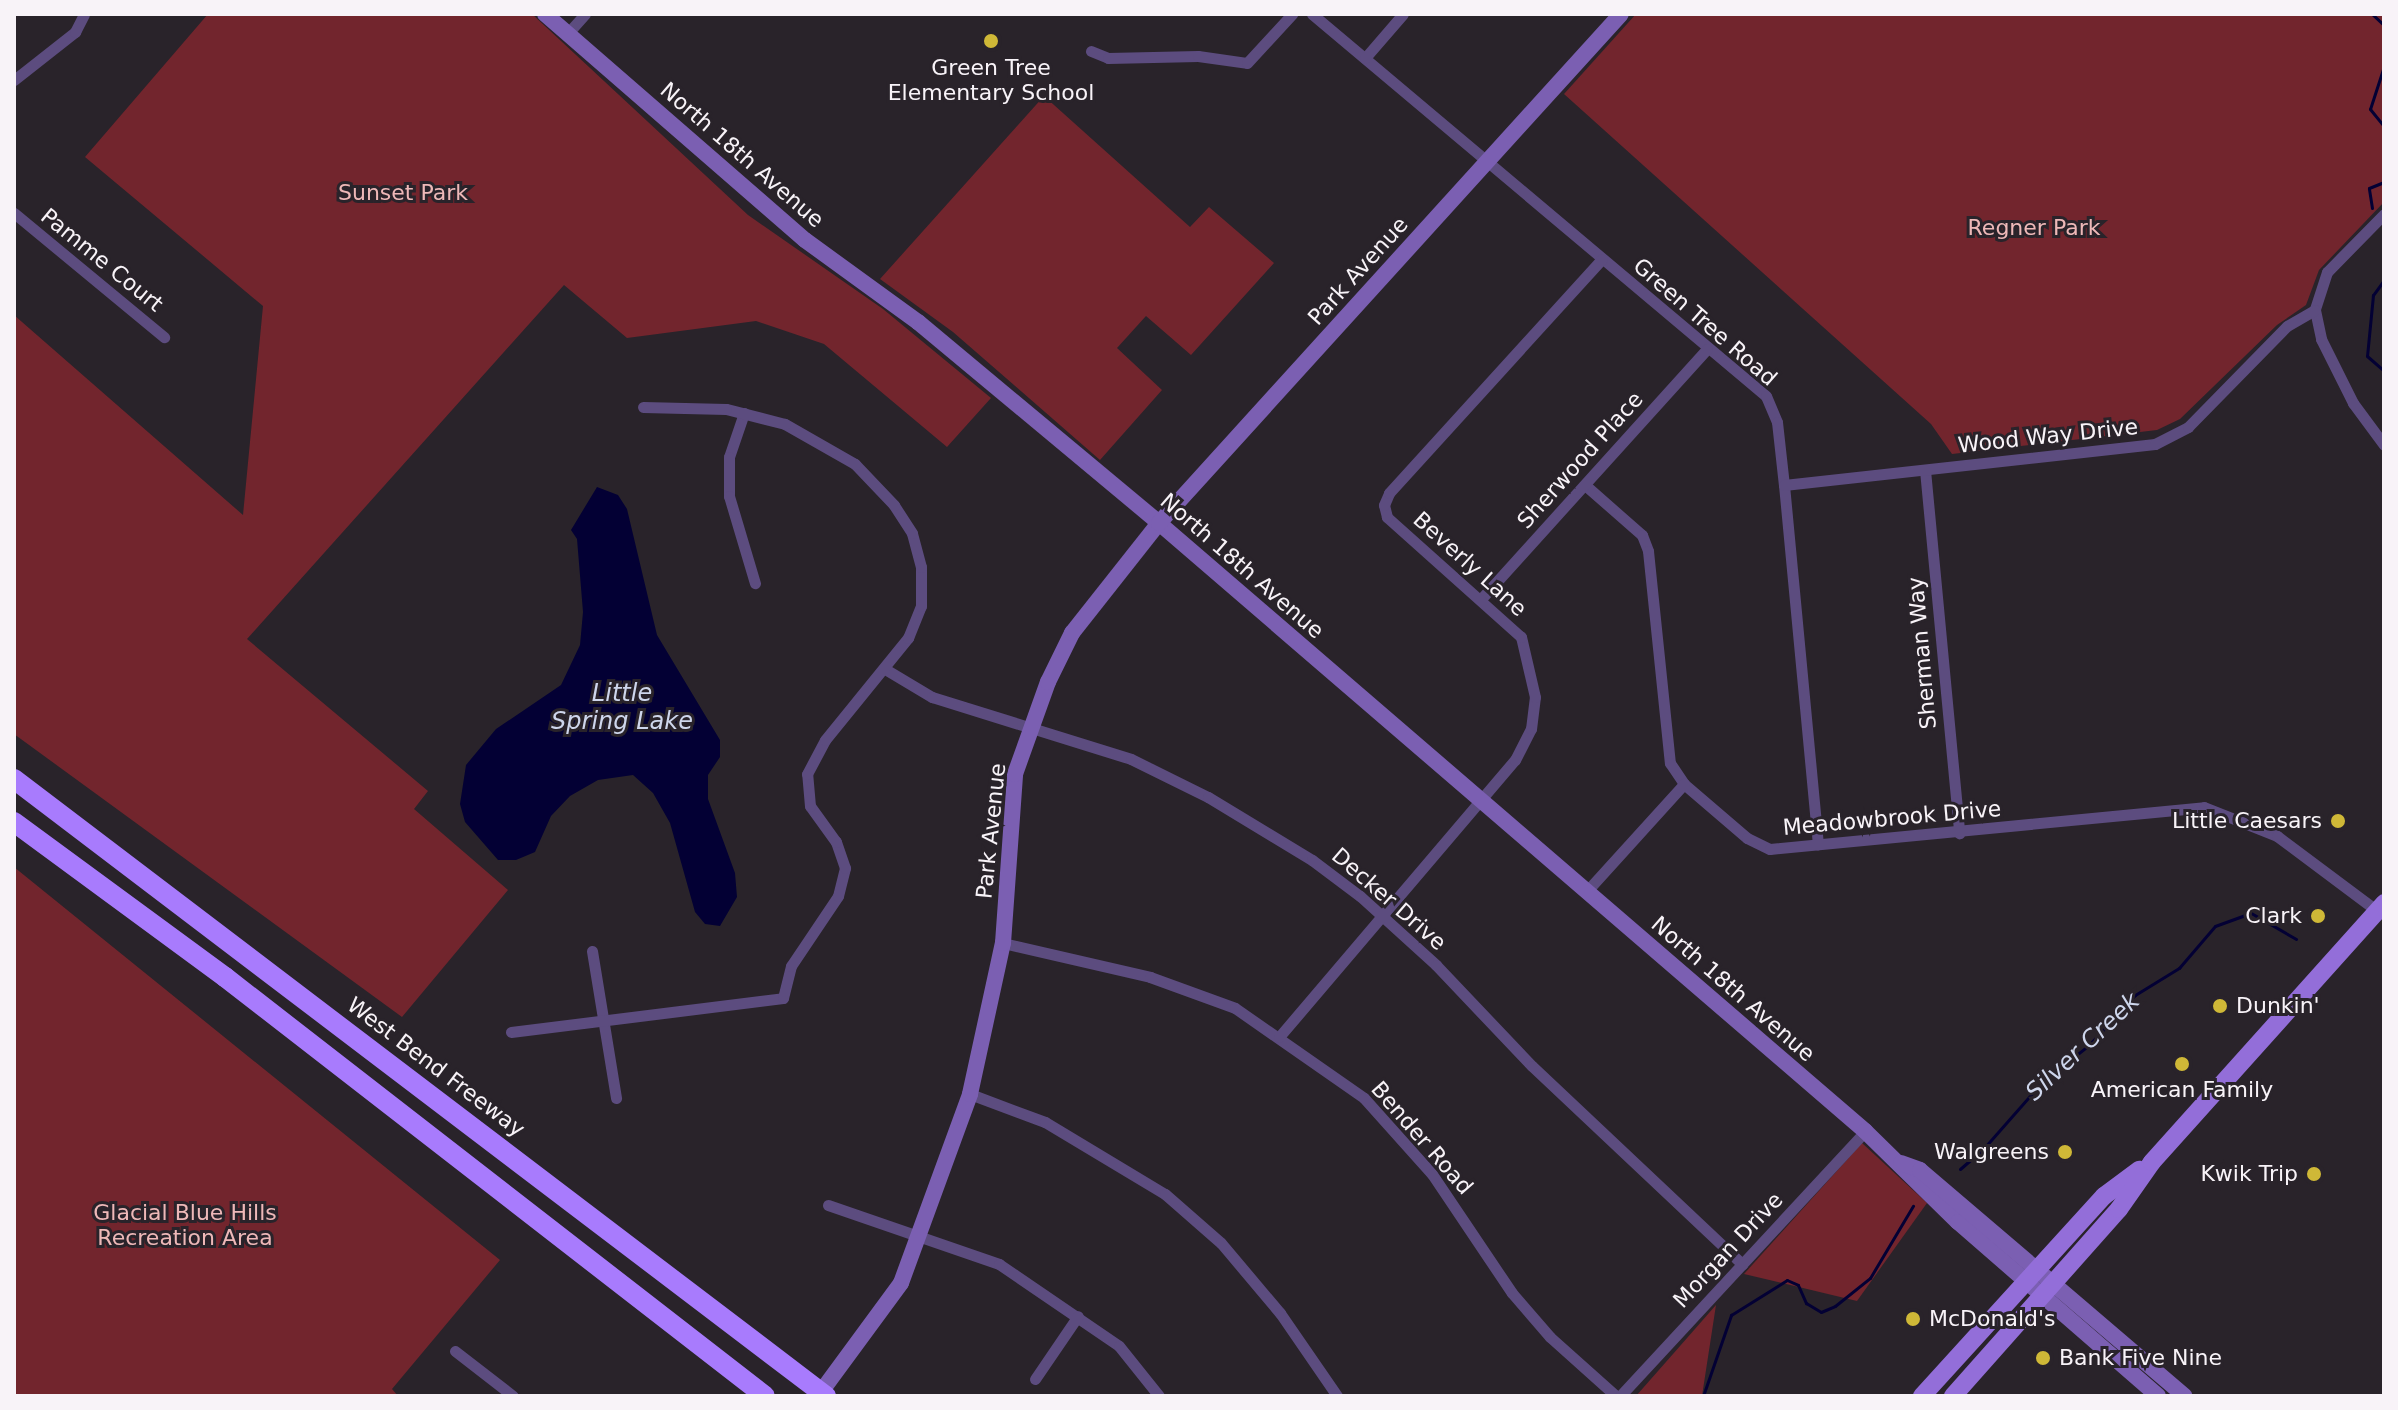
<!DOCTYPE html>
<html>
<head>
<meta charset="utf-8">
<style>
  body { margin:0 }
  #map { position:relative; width:2398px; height:1410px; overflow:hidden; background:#29232a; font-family:"DejaVu Sans",sans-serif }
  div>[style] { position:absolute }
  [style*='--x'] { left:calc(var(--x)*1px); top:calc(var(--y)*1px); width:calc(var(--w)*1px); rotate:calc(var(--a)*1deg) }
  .green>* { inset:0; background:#72252d }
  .water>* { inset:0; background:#030034 }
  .stream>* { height:3px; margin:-1.5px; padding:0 1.5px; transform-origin:1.5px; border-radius:1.5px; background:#030034 }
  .street>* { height:11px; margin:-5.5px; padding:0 5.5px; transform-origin:5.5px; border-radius:5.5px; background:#5c4c7f }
  .secondary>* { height:16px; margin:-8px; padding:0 8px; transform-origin:8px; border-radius:8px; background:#7b5fb2 }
  .primary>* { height:18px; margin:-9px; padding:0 9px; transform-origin:9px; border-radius:9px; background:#936ed9 }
  .highway>* { height:20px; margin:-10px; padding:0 10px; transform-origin:10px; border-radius:10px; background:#a87bfd }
  .dots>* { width:22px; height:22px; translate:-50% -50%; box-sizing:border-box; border:4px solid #29232a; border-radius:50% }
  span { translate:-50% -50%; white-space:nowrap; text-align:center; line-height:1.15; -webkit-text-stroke:6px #29232a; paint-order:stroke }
  .poi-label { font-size:22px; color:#f8f3f8 }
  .right { translate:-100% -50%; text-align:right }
  .left { translate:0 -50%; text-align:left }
  .street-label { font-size:22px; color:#f8f3f8 }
  .park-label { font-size:22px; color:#eeb8b8 }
  .water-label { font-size:24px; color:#ced6ec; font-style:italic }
  .frame { position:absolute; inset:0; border:16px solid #f8f3f8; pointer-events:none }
</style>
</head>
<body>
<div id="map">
  <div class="green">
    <div style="clip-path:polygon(208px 14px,532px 14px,748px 215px,883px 309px,991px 398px,947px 447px,824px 344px,756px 321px,627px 338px,564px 285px,247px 639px,428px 791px,414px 809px,508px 890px,402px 1017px,14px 734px,14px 315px,243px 515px,263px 306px,85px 157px)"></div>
    <div style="clip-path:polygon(1636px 14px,2384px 14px,2384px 202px,2319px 270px,2306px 305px,2277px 325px,2180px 419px,2157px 430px,1952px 454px,1931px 424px,1564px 94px)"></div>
    <div style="clip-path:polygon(1044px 96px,1190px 227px,1209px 207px,1274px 263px,1191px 355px,1146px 316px,1117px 348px,1162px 390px,1100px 460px,953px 332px,880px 279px)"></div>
    <div style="clip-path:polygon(14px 867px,500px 1260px,392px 1389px,398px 1396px,14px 1396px)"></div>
    <div style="clip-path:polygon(1862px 1143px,1927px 1203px,1857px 1301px,1744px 1274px)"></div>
    <div style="clip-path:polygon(1716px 1305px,1702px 1396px,1636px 1396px,1673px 1354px)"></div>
  </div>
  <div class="water">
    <div style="clip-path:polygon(597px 487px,618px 495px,627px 509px,657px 635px,720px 740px,720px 757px,708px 775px,708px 799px,735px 873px,737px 897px,720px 926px,705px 924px,695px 912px,670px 823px,653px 793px,633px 775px,598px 780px,570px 796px,551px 816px,535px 852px,516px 860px,498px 860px,465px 822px,460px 804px,466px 765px,496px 729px,561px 685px,580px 645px,583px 612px,577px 539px,571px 530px)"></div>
  </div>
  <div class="stream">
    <div style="--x:2372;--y:14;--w:16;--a:43"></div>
    <div style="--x:2384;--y:66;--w:45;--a:108"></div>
    <div style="--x:2370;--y:109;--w:22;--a:51"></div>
    <div style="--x:2372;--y:208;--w:20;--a:-99"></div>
    <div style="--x:2369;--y:188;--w:16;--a:-22"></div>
    <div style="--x:2384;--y:280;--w:19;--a:126"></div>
    <div style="--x:2373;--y:295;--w:61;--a:95.6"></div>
    <div style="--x:2367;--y:356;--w:23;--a:41"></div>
    <div style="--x:1960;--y:1169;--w:32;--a:-41"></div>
    <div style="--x:1984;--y:1148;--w:88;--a:-48.7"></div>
    <div style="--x:2042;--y:1082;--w:60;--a:-38.2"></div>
    <div style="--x:2089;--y:1045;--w:68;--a:-47.4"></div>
    <div style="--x:2135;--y:995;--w:52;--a:-31.5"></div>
    <div style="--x:2179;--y:968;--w:55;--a:-49.4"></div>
    <div style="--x:2215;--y:926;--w:38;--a:-20"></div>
    <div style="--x:2251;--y:913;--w:52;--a:30"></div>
    <div style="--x:1703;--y:1396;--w:86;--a:-70.9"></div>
    <div style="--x:1731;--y:1315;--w:66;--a:-32"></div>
    <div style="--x:1787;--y:1280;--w:12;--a:24"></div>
    <div style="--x:1798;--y:1285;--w:20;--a:66"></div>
    <div style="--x:1806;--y:1303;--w:17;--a:31"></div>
    <div style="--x:1821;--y:1312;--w:15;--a:-23"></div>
    <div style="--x:1835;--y:1306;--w:45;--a:-38.7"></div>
    <div style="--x:1870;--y:1278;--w:84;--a:-59.2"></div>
  </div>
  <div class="street">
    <div style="--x:1312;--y:14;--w:593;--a:40.08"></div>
    <div style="--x:1766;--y:396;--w:28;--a:67"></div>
    <div style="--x:1777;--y:422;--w:63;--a:83.7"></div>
    <div style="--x:1784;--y:485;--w:361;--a:84.6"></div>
    <div style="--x:568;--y:33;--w:25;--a:-48"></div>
    <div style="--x:1091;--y:51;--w:18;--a:22"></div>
    <div style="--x:1108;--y:58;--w:90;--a:-1.3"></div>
    <div style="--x:1198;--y:56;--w:49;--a:8.1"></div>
    <div style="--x:1247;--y:63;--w:67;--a:-47.4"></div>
    <div style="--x:1365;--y:58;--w:58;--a:-49.2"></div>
    <div style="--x:14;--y:80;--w:78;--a:-38.2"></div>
    <div style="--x:75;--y:32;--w:20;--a:-63"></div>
    <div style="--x:14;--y:213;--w:195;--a:39.6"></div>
    <div style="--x:2384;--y:214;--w:81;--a:134.5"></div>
    <div style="--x:2327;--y:272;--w:40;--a:108"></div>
    <div style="--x:2315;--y:310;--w:30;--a:78"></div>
    <div style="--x:2321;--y:339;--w:72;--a:63.4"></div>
    <div style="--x:2353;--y:403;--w:52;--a:53.6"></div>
    <div style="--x:744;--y:413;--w:46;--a:108.8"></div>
    <div style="--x:729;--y:457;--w:39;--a:90"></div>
    <div style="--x:729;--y:496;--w:91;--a:73.4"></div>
    <div style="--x:1925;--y:470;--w:365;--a:84.6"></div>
    <div style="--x:1585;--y:485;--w:76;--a:41.3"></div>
    <div style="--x:1642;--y:535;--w:17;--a:69"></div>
    <div style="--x:1648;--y:551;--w:213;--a:84.1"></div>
    <div style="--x:1670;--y:763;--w:25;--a:56"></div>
    <div style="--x:1684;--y:784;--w:83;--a:40.6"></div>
    <div style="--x:1747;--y:838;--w:25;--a:26"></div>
    <div style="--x:1770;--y:849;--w:436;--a:-5.5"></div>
    <div style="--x:2204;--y:807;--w:79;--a:21.7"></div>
    <div style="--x:2277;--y:836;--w:129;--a:36.8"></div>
    <div style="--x:1784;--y:485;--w:373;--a:-6.3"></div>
    <div style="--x:2155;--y:444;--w:37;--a:-27"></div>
    <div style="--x:2188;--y:427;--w:141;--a:-45.6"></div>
    <div style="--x:2287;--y:326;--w:32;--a:-30"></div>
    <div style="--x:1481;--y:599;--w:337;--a:-47.9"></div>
    <div style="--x:885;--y:669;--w:55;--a:30.8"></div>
    <div style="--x:932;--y:697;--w:208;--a:17.3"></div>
    <div style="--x:1131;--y:759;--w:86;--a:26.3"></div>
    <div style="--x:1208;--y:797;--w:122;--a:31.2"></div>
    <div style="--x:1312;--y:860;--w:60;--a:36.9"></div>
    <div style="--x:1360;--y:896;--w:103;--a:42.2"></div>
    <div style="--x:1436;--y:965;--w:139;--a:46.5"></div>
    <div style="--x:1532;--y:1066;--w:289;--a:43.3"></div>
    <div style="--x:1586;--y:892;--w:146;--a:-47.8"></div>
    <div style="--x:1003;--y:943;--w:151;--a:13"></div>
    <div style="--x:1150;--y:977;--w:90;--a:20"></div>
    <div style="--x:1235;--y:1008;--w:157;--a:34.9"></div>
    <div style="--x:1364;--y:1098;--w:102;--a:48.2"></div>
    <div style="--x:1432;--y:1174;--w:143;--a:56.1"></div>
    <div style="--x:1512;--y:1293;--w:58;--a:49.2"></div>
    <div style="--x:1550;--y:1337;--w:89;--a:41.8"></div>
    <div style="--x:592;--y:951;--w:149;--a:80.7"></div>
    <div style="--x:511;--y:1032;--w:274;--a:-7.1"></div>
    <div style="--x:783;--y:998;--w:33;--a:-76"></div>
    <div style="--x:791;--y:966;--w:84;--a:-56.1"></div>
    <div style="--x:838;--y:896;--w:29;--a:-76"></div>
    <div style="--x:845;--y:868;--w:28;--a:-109"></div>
    <div style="--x:836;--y:842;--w:44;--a:-125.8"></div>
    <div style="--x:810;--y:806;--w:32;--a:-95"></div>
    <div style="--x:807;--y:774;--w:38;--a:-62"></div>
    <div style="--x:825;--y:740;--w:132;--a:-50.9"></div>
    <div style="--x:908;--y:638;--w:35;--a:-68"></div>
    <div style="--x:921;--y:606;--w:39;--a:-90"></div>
    <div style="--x:921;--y:567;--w:35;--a:-105"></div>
    <div style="--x:912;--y:533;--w:33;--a:-123"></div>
    <div style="--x:894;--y:505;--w:57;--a:-133.6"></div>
    <div style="--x:855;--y:464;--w:81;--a:-150.3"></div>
    <div style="--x:785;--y:424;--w:61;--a:-165.7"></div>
    <div style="--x:726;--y:409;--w:83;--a:-178.6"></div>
    <div style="--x:1279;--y:1037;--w:364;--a:-49.6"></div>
    <div style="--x:1515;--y:760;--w:35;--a:-63"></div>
    <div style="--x:1531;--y:729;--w:32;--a:-83"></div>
    <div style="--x:1535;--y:697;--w:62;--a:-103.1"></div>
    <div style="--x:1521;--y:637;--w:180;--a:-138.2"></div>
    <div style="--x:1387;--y:517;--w:12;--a:-104"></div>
    <div style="--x:1384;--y:505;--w:13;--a:-67"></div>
    <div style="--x:1389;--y:493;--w:316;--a:-47.7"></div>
    <div style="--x:970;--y:1094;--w:80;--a:20.5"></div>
    <div style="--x:1045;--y:1122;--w:140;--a:31"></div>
    <div style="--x:1165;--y:1194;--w:74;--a:41.2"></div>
    <div style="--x:1221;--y:1243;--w:92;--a:49.9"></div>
    <div style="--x:1280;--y:1313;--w:101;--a:55.5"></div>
    <div style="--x:828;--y:1205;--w:181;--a:19"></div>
    <div style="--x:999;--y:1264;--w:145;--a:34.3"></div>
    <div style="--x:1119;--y:1346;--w:64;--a:51.3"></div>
    <div style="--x:455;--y:1351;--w:73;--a:37.8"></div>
    <div style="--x:1035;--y:1379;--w:76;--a:-55.7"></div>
    <div style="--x:1620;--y:1396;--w:361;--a:-47.2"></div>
  </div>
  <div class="secondary">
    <div style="--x:545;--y:14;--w:344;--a:41"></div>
    <div style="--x:805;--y:240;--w:140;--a:36"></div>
    <div style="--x:918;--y:322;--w:314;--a:39.8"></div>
    <div style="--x:1159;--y:523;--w:932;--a:40.73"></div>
    <div style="--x:1865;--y:1131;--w:130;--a:44.4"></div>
    <div style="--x:1958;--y:1222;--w:265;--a:41"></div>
    <div style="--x:1901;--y:1163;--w:20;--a:20"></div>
    <div style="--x:1920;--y:1170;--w:348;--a:40.5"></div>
    <div style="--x:818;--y:1396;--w:140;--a:-53.7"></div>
    <div style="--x:901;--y:1283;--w:201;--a:-69.9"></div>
    <div style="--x:970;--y:1094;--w:155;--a:-77.7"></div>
    <div style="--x:1003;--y:943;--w:169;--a:-85.9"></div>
    <div style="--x:1015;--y:774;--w:98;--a:-70.3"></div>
    <div style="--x:1048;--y:682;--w:55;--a:-63.9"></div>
    <div style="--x:1072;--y:633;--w:140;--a:-51.7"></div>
    <div style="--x:1159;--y:523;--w:687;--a:-47.77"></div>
  </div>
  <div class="primary">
    <div style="--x:1922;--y:1396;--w:270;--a:-47.7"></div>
    <div style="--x:2104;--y:1196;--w:44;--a:-36.6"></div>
    <div style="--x:1953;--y:1396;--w:250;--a:-48.4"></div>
    <div style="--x:2119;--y:1209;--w:57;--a:-54.9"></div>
    <div style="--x:2152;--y:1162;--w:348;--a:-48.1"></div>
  </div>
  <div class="highway">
    <div style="--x:14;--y:779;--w:1020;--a:37.23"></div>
    <div style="--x:14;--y:822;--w:262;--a:36.3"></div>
    <div style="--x:225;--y:977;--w:683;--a:37.81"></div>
  </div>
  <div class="dots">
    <div style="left:991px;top:41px;background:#cfb837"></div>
    <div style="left:2338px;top:821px;background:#cfb837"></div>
    <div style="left:2318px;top:916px;background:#cfb837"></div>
    <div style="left:2220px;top:1006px;background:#cfb837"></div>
    <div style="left:2182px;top:1064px;background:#cfb837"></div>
    <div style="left:2065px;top:1152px;background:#cfb837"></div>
    <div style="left:2314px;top:1174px;background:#cfb837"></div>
    <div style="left:1913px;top:1319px;background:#cfb837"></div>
    <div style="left:2043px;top:1358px;background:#cfb837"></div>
  </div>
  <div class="poi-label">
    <span style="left:991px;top:80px">Green Tree<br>Elementary School</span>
    <span class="right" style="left:2322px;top:821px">Little Caesars</span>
    <span class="right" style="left:2302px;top:916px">Clark</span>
    <span class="left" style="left:2236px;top:1006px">Dunkin'</span>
    <span style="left:2182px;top:1090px">American Family</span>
    <span class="right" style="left:2049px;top:1152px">Walgreens</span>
    <span class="right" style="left:2298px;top:1174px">Kwik Trip</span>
    <span class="left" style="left:1929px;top:1319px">McDonald's</span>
    <span class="left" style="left:2059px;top:1358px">Bank Five Nine</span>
  </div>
  <div class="street-label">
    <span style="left:742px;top:155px;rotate:41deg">North 18th Avenue</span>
    <span style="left:102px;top:260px;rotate:39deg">Pamme Court</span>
    <span style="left:1358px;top:271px;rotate:-48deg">Park Avenue</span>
    <span style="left:1705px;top:322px;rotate:41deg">Green Tree Road</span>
    <span style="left:2048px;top:436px;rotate:-6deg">Wood Way Drive</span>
    <span style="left:1580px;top:460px;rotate:-48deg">Sherwood Place</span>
    <span style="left:1470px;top:564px;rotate:42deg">Beverly Lane</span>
    <span style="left:1242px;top:566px;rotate:41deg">North 18th Avenue</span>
    <span style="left:1922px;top:653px;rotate:-95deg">Sherman Way</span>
    <span style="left:1892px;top:818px;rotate:-5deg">Meadowbrook Drive</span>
    <span style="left:991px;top:831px;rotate:-84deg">Park Avenue</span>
    <span style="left:1389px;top:899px;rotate:41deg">Decker Drive</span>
    <span style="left:1733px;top:989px;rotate:41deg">North 18th Avenue</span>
    <span style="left:436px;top:1067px;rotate:37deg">West Bend Freeway</span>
    <span style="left:1422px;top:1138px;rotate:49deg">Bender Road</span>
    <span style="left:1728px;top:1250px;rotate:-47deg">Morgan Drive</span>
  </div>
  <div class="park-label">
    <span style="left:403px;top:193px">Sunset Park</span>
    <span style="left:2034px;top:228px">Regner Park</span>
    <span style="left:185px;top:1225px">Glacial Blue Hills<br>Recreation Area</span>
  </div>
  <div class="water-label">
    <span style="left:622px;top:708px">Little<br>Spring Lake</span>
    <span style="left:2083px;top:1047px;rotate:-43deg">Silver Creek</span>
  </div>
  <div class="frame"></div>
</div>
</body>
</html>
